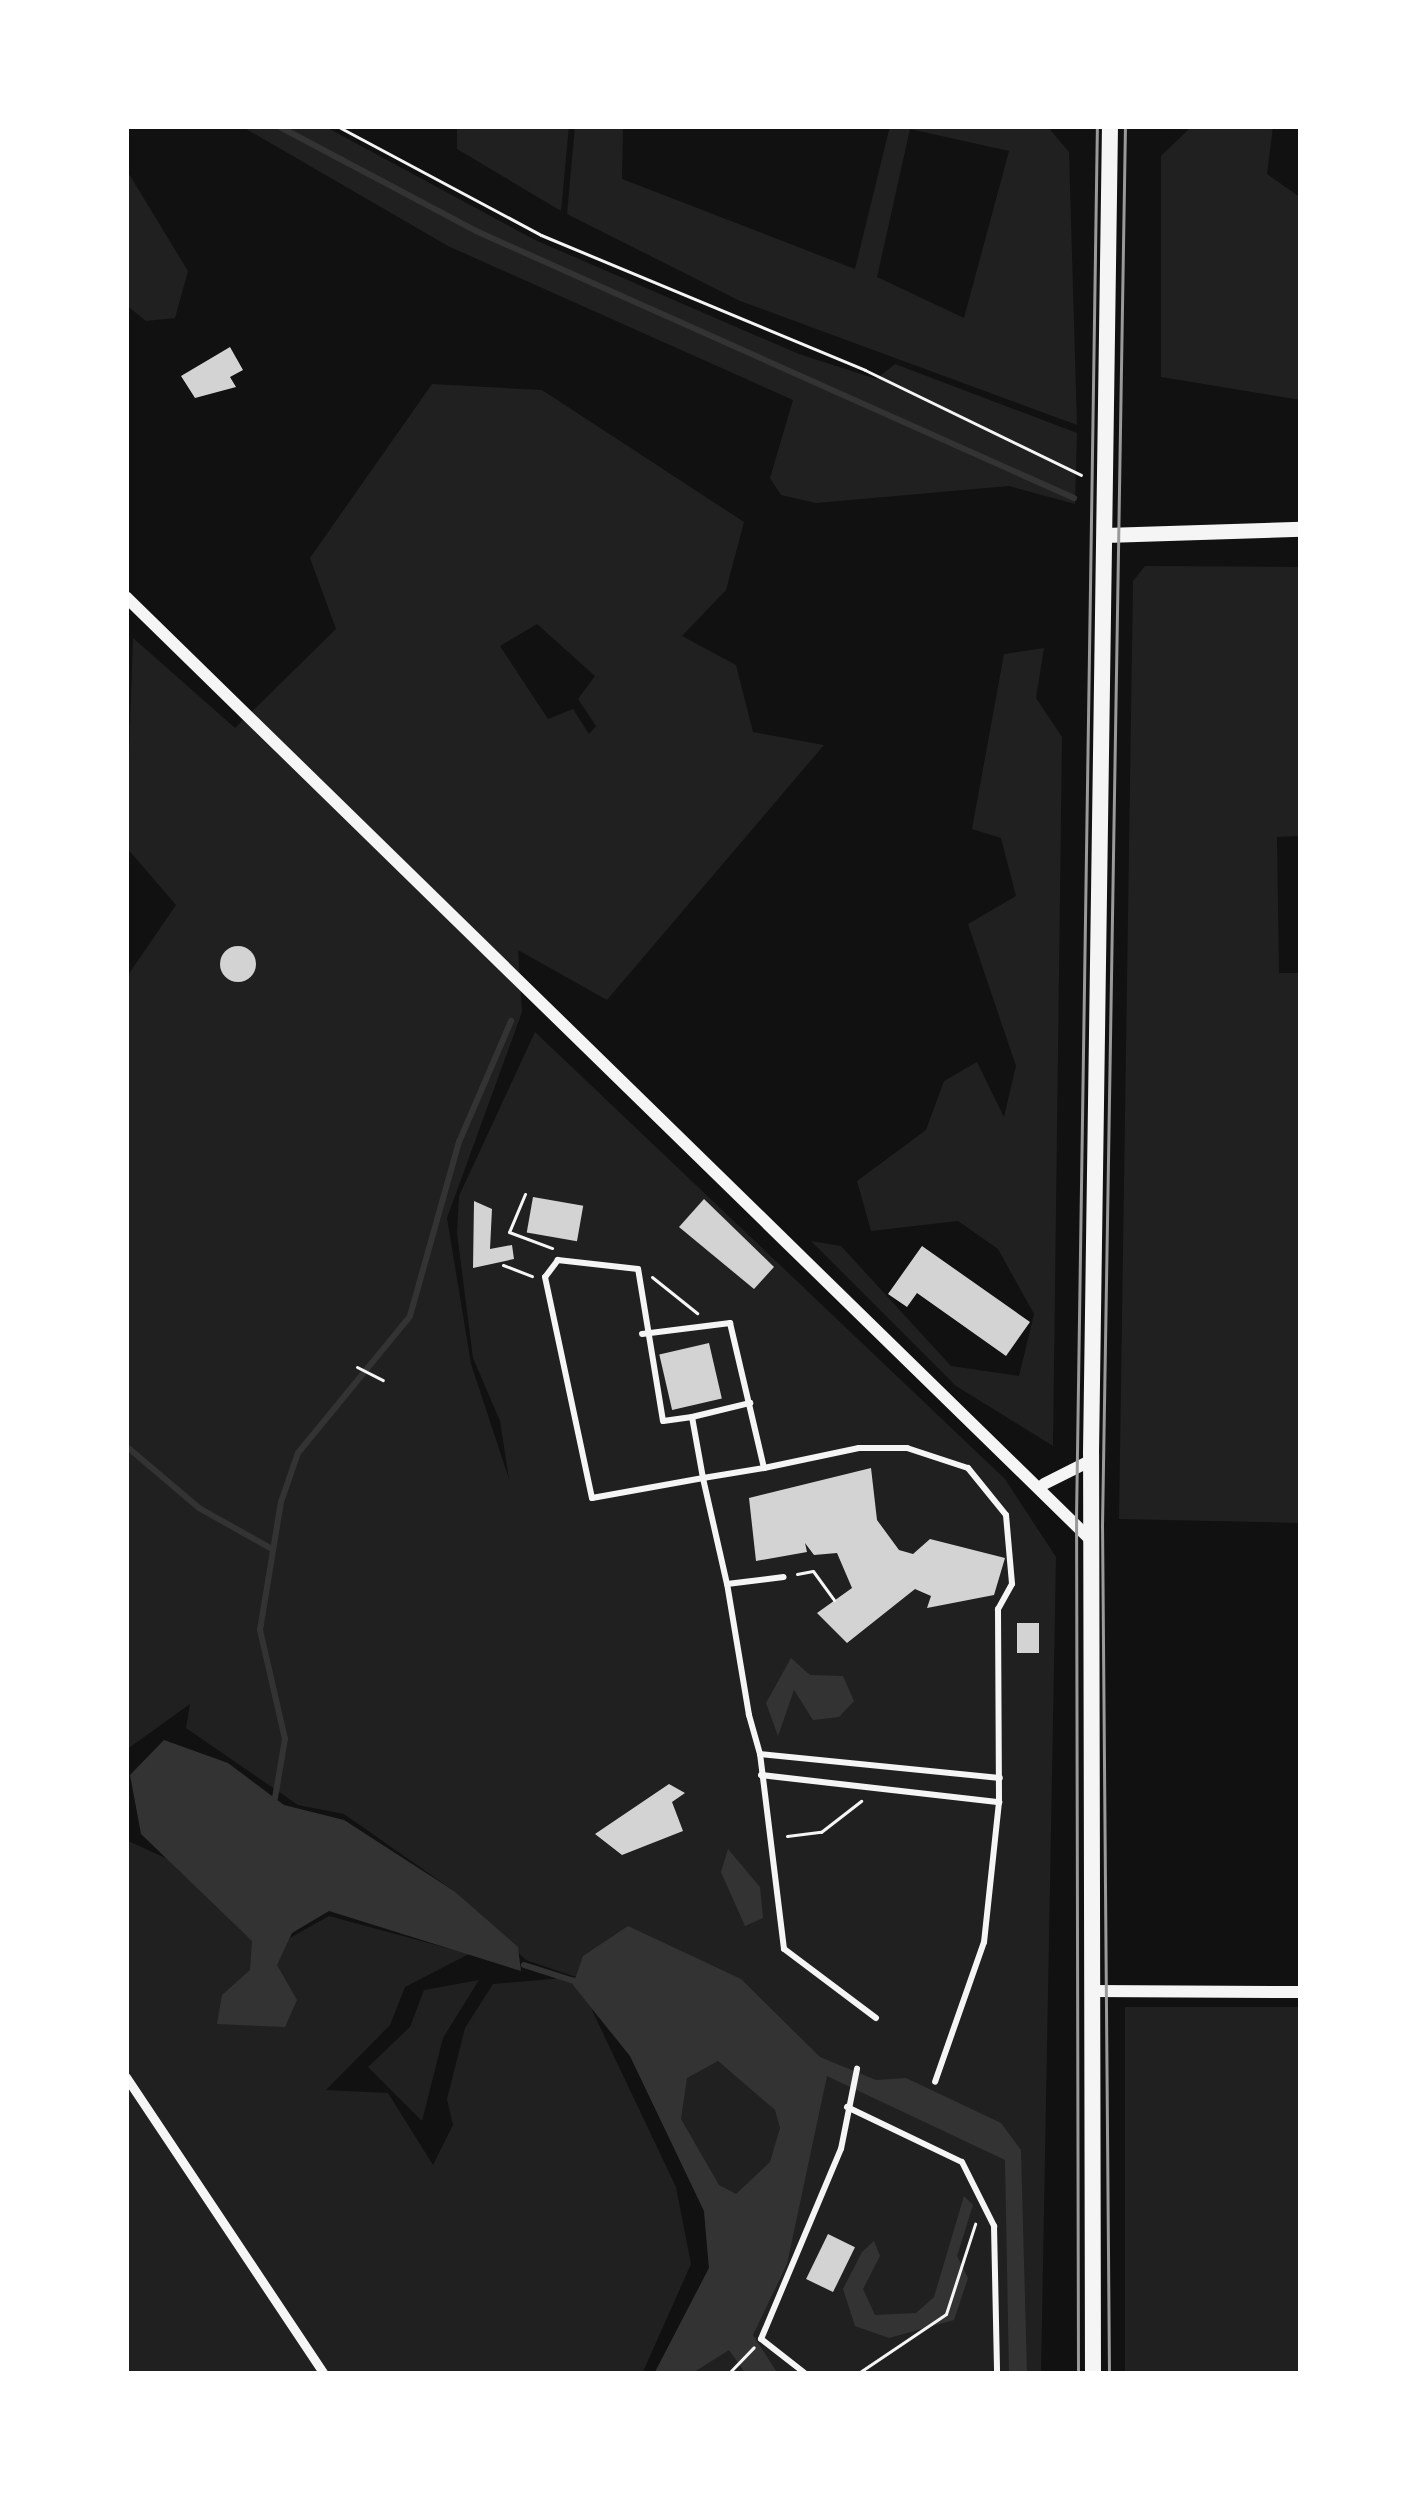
<!DOCTYPE html>
<html>
<head>
<meta charset="utf-8">
<style>
  body { margin:0 }
  #map { position:relative; width:1427px; height:2500px; overflow:hidden; background:#111; font-family:"Varela Round",sans-serif }
  div>[style] { position:absolute }
  [style*='--x'] { left:calc(var(--x)*1px); top:calc(var(--y)*1px); width:calc(var(--w)*1px); rotate:calc(var(--a)*1deg) }
  .green>* { inset:0; background:#202020; transform-origin:0 0 }
  .water>* { inset:0; background:#333 }
  .stream>* { height:6px; margin:-3px; padding:0 3px; transform-origin:3px; border-radius:3px; background:#333 }
  .building>* { inset:0; background:#d3d3d3; transform-origin:0 0 }
  .round { border-radius:50% }
  .path>* { height:3px; margin:-1.5px; padding:0 1.5px; transform-origin:1.5px; border-radius:1.5px; background:#f5f5f5 }
  .service>* { height:6px; margin:-3px; padding:0 3px; transform-origin:3px; border-radius:3px; background:#f5f5f5 }
  .pedestrian>* { height:9px; margin:-4.5px; padding:0 4.5px; transform-origin:4.5px; border-radius:4.5px; background:#f5f5f5 }
  .minor>* { height:12px; margin:-6px; padding:0 6px; transform-origin:6px; border-radius:6px; background:#f5f5f5 }
  .tertiary>* { height:15px; margin:-7.5px; padding:0 7.5px; transform-origin:7.5px; border-radius:7.5px; background:#f5f5f5 }
  .secondary>* { height:16px; margin:-8px; padding:0 8px; transform-origin:8px; border-radius:8px; background:#f5f5f5 }
  .tram>* { height:3px; margin:-1.5px; padding:0 1.5px; transform-origin:1.5px; border-radius:1.5px; background:#9a9a9a }
  span { translate:-50% -50%; white-space:nowrap; text-align:center; line-height:1.15; -webkit-text-stroke:12px #fff; paint-order:stroke }
  .frame { position:absolute; inset:0; border:129px solid #fff; pointer-events:none }
</style>
</head>
<body>
<div id="map">
  <div class="green">
    <div style="clip-path:polygon(241px 126px,324px 126px,535px 240px,799px 354px,876px 379px,895px 364px,1077px 433px,1075px 504px,1009px 486px,816px 503px,781px 495px,770px 478px,793px 400px,448px 246px)"></div>
    <div style="clip-path:polygon(457px 126px,569px 126px,561px 211px,457px 149px)"></div>
    <div style="clip-path:polygon(evenodd,575px 126px,623px 126px,622px 179px,855px 269px,890px 126px,1047px 126px,1069px 152px,1077px 425px,740px 301px,567px 214px,575px 126px,910px 129px,1009px 151px,964px 318px,877px 277px,910px 129px)"></div>
    <div style="clip-path:polygon(1192px 126px,1273px 126px,1267px 174px,1301px 198px,1301px 400px,1161px 377px,1161px 156px)"></div>
    <div style="clip-path:polygon(126px 169px,188px 271px,175px 318px,146px 321px,126px 305px)"></div>
    <div style="clip-path:polygon(evenodd,432px 384px,542px 390px,744px 522px,726px 590px,682px 636px,736px 665px,753px 732px,824px 745px,607px 1000px,518px 950px,522px 1012px,447px 1218px,471px 1364px,509px 1479px,500px 1421px,473px 1358px,457px 1233px,459px 1196px,535px 1032px,1005px 1479px,1056px 1557px,1041px 2374px,654px 2374px,709px 2268px,704px 2211px,630px 2056px,591px 2008px,676px 2187px,691px 2264px,642px 2374px,126px 2374px,126px 1840px,172px 1861px,270px 1949px,329px 1916px,469px 1954px,405px 1987px,390px 2025px,326px 2090px,388px 2093px,433px 2165px,453px 2125px,447px 2099px,465px 2028px,493px 1984px,576px 1977px,526px 1960px,454px 1891px,344px 1814px,298px 1805px,186px 1728px,190px 1704px,126px 1750px,126px 978px,176px 905px,126px 847px,133px 638px,235px 728px,336px 629px,310px 558px,432px 384px,537px 624px,595px 676px,578px 699px,596px 726px,589px 734px,573px 709px,548px 719px,500px 646px,537px 624px)"></div>
    <div style="clip-path:polygon(1145px 566px,1301px 567px,1301px 836px,1277px 837px,1279px 973px,1301px 973px,1301px 1523px,1119px 1519px,1133px 581px)"></div>
    <div style="clip-path:polygon(1044px 648px,1036px 698px,1062px 737px,1053px 1446px,956px 1386px,811px 1241px,841px 1246px,951px 1366px,1019px 1376px,1034px 1314px,998px 1249px,958px 1221px,871px 1231px,857px 1181px,926px 1130px,944px 1081px,977px 1062px,1004px 1117px,1016px 1066px,968px 924px,1016px 896px,1001px 838px,972px 829px,1004px 654px)"></div>
    <div style="clip-path:polygon(479px 1980px,443px 2038px,422px 2121px,368px 2067px,410px 2027px,424px 1990px)"></div>
    <div style="left:1301px;top:2007px;width:367px;height:176px;rotate:90deg"></div>
  </div>
  <div class="water">
    <div style="clip-path:polygon(791px 1658px,810px 1675px,843px 1676px,854px 1701px,839px 1717px,813px 1720px,794px 1690px,778px 1736px,766px 1703px)"></div>
    <div style="clip-path:polygon(164px 1740px,228px 1763px,284px 1805px,344px 1820px,454px 1891px,518px 1947px,521px 1971px,329px 1911px,292px 1933px,277px 1965px,297px 2000px,285px 2027px,217px 2024px,222px 1995px,250px 1970px,252px 1941px,141px 1834px,130px 1775px)"></div>
    <div style="clip-path:polygon(728px 1849px,760px 1887px,763px 1918px,745px 1926px,721px 1872px)"></div>
    <div style="clip-path:polygon(evenodd,628px 1926px,741px 1979px,820px 2057px,876px 2080px,906px 2078px,1001px 2123px,1021px 2150px,1027px 2374px,1009px 2374px,1005px 2160px,827px 2076px,787px 2264px,753px 2335px,778px 2374px,746px 2374px,729px 2350px,691px 2374px,654px 2374px,709px 2268px,704px 2211px,630px 2056px,573px 1985px,583px 1956px,628px 1926px,718px 2061px,775px 2110px,780px 2128px,770px 2162px,736px 2194px,719px 2185px,681px 2119px,687px 2078px,718px 2061px)"></div>
    <div style="clip-path:polygon(964px 2196px,973px 2205px,957px 2256px,968px 2278px,954px 2320px,889px 2338px,855px 2326px,843px 2289px,862px 2252px,874px 2241px,880px 2256px,863px 2289px,875px 2315px,916px 2313px,934px 2297px)"></div>
  </div>
  <div class="stream">
    <div style="--x:278;--y:126;--w:224;--a:27.9"></div>
    <div style="--x:476;--y:231;--w:655;--a:24.06"></div>
    <div style="--x:126;--y:1446;--w:96;--a:40.3"></div>
    <div style="--x:199;--y:1508;--w:84;--a:29.3"></div>
    <div style="--x:275;--y:1798;--w:60;--a:-80.4"></div>
    <div style="--x:285;--y:1739;--w:112;--a:-102.9"></div>
    <div style="--x:260;--y:1630;--w:130;--a:-80.7"></div>
    <div style="--x:281;--y:1502;--w:52;--a:-70.9"></div>
    <div style="--x:298;--y:1453;--w:177;--a:-50.7"></div>
    <div style="--x:410;--y:1316;--w:181;--a:-74.3"></div>
    <div style="--x:459;--y:1142;--w:132;--a:-66.7"></div>
    <div style="--x:524;--y:1965;--w:52;--a:17.7"></div>
  </div>
  <div class="building">
    <div style="clip-path:polygon(230px 347px,243px 370px,230px 377px,236px 387px,195px 398px,181px 376px)"></div>
    <div class="round" style="left:220px;top:946px;width:36px;height:36px"></div>
    <div style="left:533px;top:1197px;width:51px;height:36px;rotate:10deg"></div>
    <div style="clip-path:polygon(704px 1199px,774px 1267px,754px 1289px,679px 1227px)"></div>
    <div style="clip-path:polygon(474px 1201px,492px 1209px,490px 1249px,512px 1245px,514px 1259px,473px 1268px)"></div>
    <div style="clip-path:polygon(922px 1246px,1030px 1322px,1006px 1356px,917px 1293px,907px 1307px,888px 1294px)"></div>
    <div style="left:709px;top:1343px;width:57px;height:51px;rotate:77deg"></div>
    <div style="clip-path:polygon(871px 1468px,877px 1520px,899px 1550px,913px 1554px,930px 1539px,1005px 1558px,994px 1595px,927px 1608px,931px 1596px,915px 1589px,847px 1643px,817px 1613px,852px 1588px,837px 1553px,814px 1555px,805px 1543px,807px 1552px,756px 1561px,749px 1498px)"></div>
    <div style="left:1017px;top:1623px;width:22px;height:30px"></div>
    <div style="clip-path:polygon(669px 1784px,685px 1793px,672px 1802px,683px 1831px,622px 1855px,595px 1834px)"></div>
    <div style="left:828px;top:2234px;width:30px;height:50px;rotate:26deg"></div>
  </div>
  <div class="path">
    <div style="--x:337;--y:126;--w:231;--a:28.1"></div>
    <div style="--x:541;--y:235;--w:351;--a:22.6"></div>
    <div style="--x:865;--y:370;--w:240;--a:25.9"></div>
    <div style="--x:525;--y:1194;--w:41;--a:112.8"></div>
    <div style="--x:509;--y:1232;--w:46;--a:20.4"></div>
    <div style="--x:503;--y:1265;--w:31;--a:21"></div>
    <div style="--x:652;--y:1277;--w:58;--a:38.7"></div>
    <div style="--x:357;--y:1367;--w:29;--a:27"></div>
    <div style="--x:797;--y:1574;--w:16;--a:-11"></div>
    <div style="--x:813;--y:1571;--w:36;--a:54"></div>
    <div style="--x:787;--y:1836;--w:34;--a:-7"></div>
    <div style="--x:821;--y:1832;--w:51;--a:-37.8"></div>
    <div style="--x:728;--y:2374;--w:37;--a:-46"></div>
    <div style="--x:857;--y:2374;--w:107;--a:-34"></div>
    <div style="--x:946;--y:2314;--w:95;--a:-72.1"></div>
  </div>
  <div class="service">
    <div style="--x:642;--y:1334;--w:89;--a:-7.1"></div>
    <div style="--x:730;--y:1323;--w:149;--a:76.8"></div>
    <div style="--x:692;--y:1417;--w:60;--a:-13.6"></div>
    <div style="--x:727;--y:1584;--w:57;--a:-7"></div>
    <div style="--x:760;--y:1754;--w:241;--a:5.7"></div>
    <div style="--x:761;--y:1775;--w:240;--a:6.5"></div>
    <div style="--x:876;--y:2018;--w:115;--a:-143.1"></div>
    <div style="--x:784;--y:1949;--w:196;--a:-97"></div>
    <div style="--x:760;--y:1754;--w:41;--a:-105.8"></div>
    <div style="--x:749;--y:1715;--w:133;--a:-99.5"></div>
    <div style="--x:727;--y:1584;--w:109;--a:-102.8"></div>
    <div style="--x:703;--y:1478;--w:62;--a:-100.2"></div>
    <div style="--x:692;--y:1417;--w:29;--a:172"></div>
    <div style="--x:663;--y:1421;--w:154;--a:-99.3"></div>
    <div style="--x:638;--y:1269;--w:81;--a:-173.6"></div>
    <div style="--x:558;--y:1260;--w:21;--a:127"></div>
    <div style="--x:545;--y:1277;--w:226;--a:78"></div>
    <div style="--x:592;--y:1498;--w:113;--a:-10.2"></div>
    <div style="--x:703;--y:1478;--w:62;--a:-9.3"></div>
    <div style="--x:764;--y:1468;--w:97;--a:-11.9"></div>
    <div style="--x:859;--y:1448;--w:48;--a:0"></div>
    <div style="--x:907;--y:1448;--w:64;--a:18.2"></div>
    <div style="--x:968;--y:1468;--w:60;--a:51"></div>
    <div style="--x:1006;--y:1515;--w:69;--a:85"></div>
    <div style="--x:1012;--y:1584;--w:29;--a:119"></div>
    <div style="--x:998;--y:1609;--w:193;--a:89.7"></div>
    <div style="--x:999;--y:1802;--w:141;--a:96.1"></div>
    <div style="--x:984;--y:1942;--w:148;--a:109.3"></div>
    <div style="--x:847;--y:2107;--w:127;--a:25.6"></div>
    <div style="--x:962;--y:2162;--w:72;--a:63.4"></div>
    <div style="--x:994;--y:2226;--w:148;--a:88.8"></div>
    <div style="--x:806;--y:2374;--w:57;--a:-142.1"></div>
    <div style="--x:761;--y:2339;--w:206;--a:-67.2"></div>
    <div style="--x:841;--y:2149;--w:82;--a:-78.7"></div>
  </div>
  <div class="pedestrian">
    <div style="--x:126;--y:2077;--w:357;--a:56.3"></div>
  </div>
  <div class="minor">
    <div style="--x:126;--y:597;--w:1348;--a:44.34"></div>
    <div style="--x:1044;--y:1484;--w:51;--a:-26.6"></div>
    <div style="--x:1092;--y:1991;--w:209;--a:0.3"></div>
  </div>
  <div class="tertiary">
    <div style="--x:1105;--y:535;--w:196;--a:-1.8"></div>
  </div>
  <div class="secondary">
    <div style="--x:1093;--y:2374;--w:921;--a:-90.12"></div>
    <div style="--x:1091;--y:1453;--w:1327;--a:-89.18"></div>
  </div>
  <div class="tram">
    <div style="--x:1078;--y:2374;--w:855;--a:-90.13"></div>
    <div style="--x:1076;--y:1519;--w:1393;--a:-89.14"></div>
    <div style="--x:1109;--y:2374;--w:848;--a:-90.47"></div>
    <div style="--x:1102;--y:1526;--w:1400;--a:-89.06"></div>
  </div>
  <div class="frame"></div>
</div>
</body>
</html>
